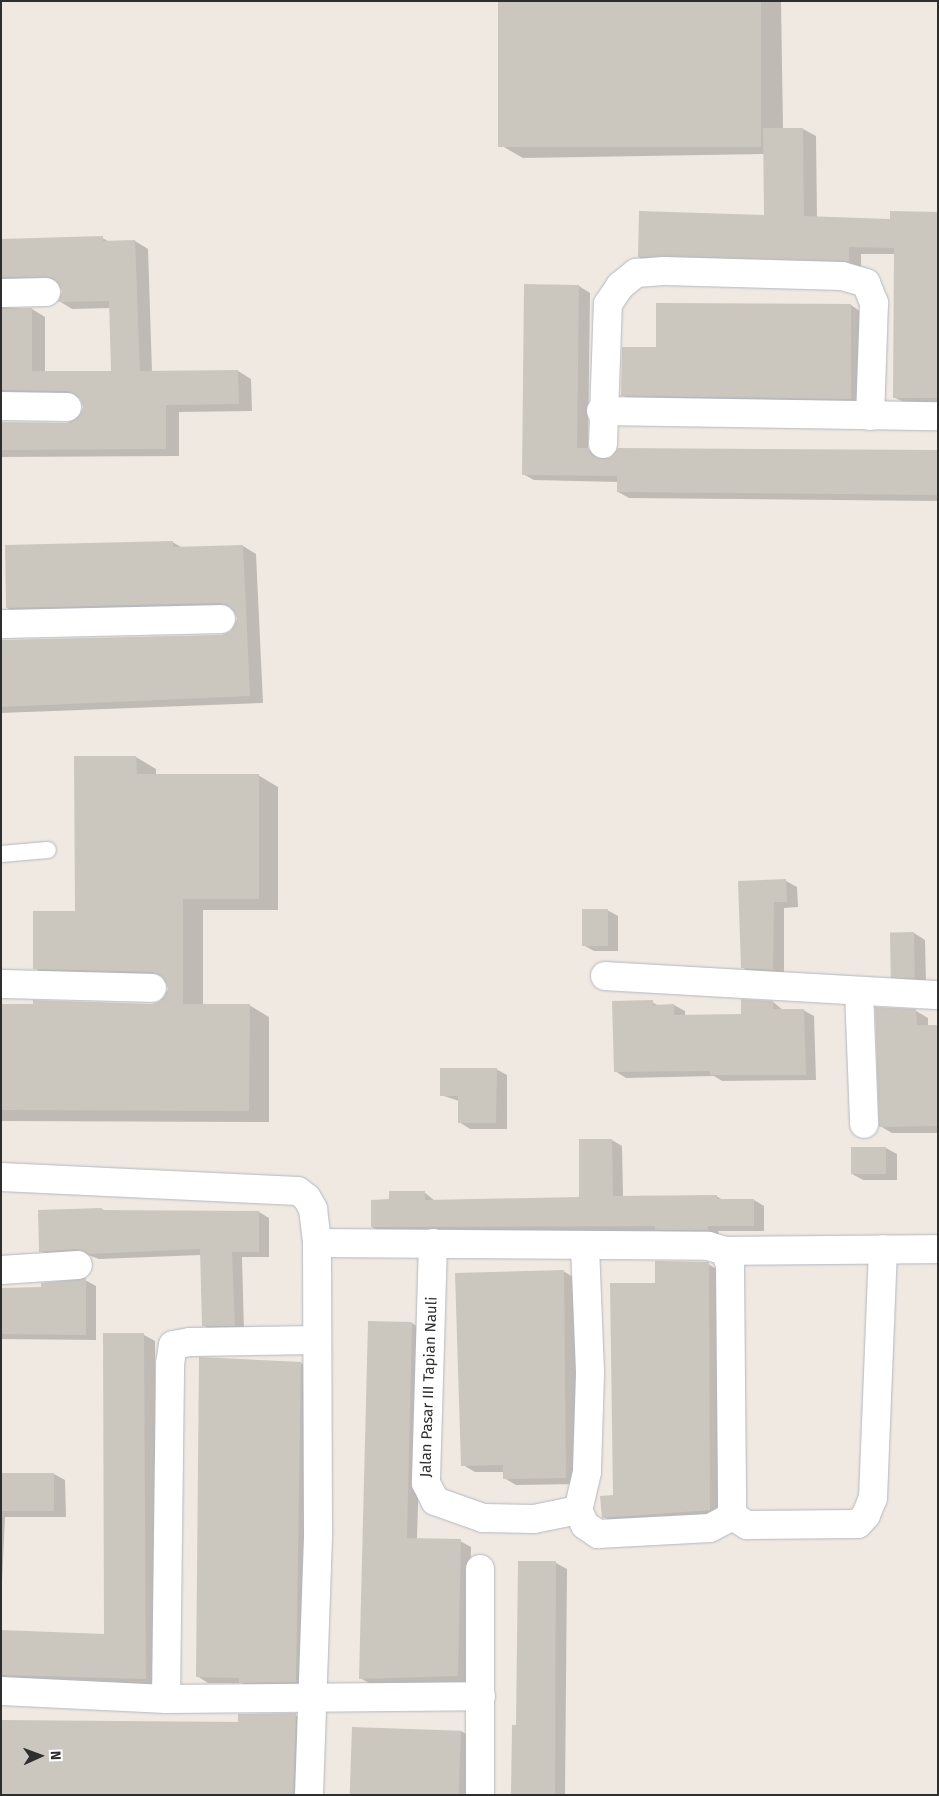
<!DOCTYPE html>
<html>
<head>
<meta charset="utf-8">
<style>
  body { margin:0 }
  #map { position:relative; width:939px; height:1796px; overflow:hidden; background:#efe9e1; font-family:"Fira Sans",sans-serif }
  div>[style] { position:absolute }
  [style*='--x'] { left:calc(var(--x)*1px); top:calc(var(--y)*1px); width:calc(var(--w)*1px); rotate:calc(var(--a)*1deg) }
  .shadow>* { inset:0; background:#0003 }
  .building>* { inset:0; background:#cbc7bf; transform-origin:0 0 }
  .roads { filter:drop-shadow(0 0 1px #b4b7c1) drop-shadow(0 0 1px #b4b7c1) }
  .service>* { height:16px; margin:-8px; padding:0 8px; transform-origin:8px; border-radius:8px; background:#fff }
  .minor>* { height:28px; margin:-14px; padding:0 14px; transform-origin:14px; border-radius:14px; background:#fff }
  span { translate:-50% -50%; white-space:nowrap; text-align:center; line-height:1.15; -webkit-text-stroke:4.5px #fff; paint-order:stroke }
  .street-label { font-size:15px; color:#2e2e2e }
  .frame { position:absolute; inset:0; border:2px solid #2e2e2e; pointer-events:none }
  .north { position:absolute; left:15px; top:1731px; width:50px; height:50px; -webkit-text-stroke:4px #fff; paint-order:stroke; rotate:88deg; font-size:14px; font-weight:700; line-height:20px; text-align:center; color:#2e2e2e }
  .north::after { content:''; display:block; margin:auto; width:18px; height:22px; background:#2e2e2e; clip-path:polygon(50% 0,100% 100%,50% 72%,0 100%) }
</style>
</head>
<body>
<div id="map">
  <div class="shadow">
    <div style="clip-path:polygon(499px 1px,781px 1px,783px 129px,803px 129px,816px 136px,817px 218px,891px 220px,938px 213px,938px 404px,907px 404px,894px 397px,895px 254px,861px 254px,861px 268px,651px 264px,639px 257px,766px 216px,765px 154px,523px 158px,502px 146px)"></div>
    <div style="clip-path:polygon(102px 238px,110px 242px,135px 241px,148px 249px,152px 372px,238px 371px,251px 379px,252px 411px,179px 412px,179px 456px,1px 457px,1px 423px,67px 424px,76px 421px,84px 408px,81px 398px,15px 397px,1px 405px,1px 307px,32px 309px,45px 317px,45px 372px,113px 372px,110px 308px,72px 309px,59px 301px,63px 292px,61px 283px,15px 284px,1px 292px,1px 240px)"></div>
    <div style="clip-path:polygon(579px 286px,590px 293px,588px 449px,602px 459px,938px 452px,938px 501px,629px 498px,618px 492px,618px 482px,534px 480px,523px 474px)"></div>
    <div style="clip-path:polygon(851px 305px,861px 312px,861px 405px,633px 401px,622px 395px,657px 348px)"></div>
    <div style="clip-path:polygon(172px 542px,183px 548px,243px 546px,256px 554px,263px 703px,1px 713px,1px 641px,222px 636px,236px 628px,238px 618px,233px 610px,20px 615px,7px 608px)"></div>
    <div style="clip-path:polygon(136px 757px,156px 769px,156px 775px,258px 775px,278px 787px,278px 910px,203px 910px,203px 1005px,249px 1005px,269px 1017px,269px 1122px,1px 1121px,1px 1005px,152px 1005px,161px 1003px,169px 989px,167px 983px,54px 980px,34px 968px,76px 912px)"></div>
    <div style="clip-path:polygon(786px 881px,797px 887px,798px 907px,784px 908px,784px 975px,753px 974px,742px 967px,740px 882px)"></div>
    <div style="clip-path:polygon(607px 910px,618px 916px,618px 951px,594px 951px,583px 945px)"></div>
    <div style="clip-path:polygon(914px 933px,925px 940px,926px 984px,904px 982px,893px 976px)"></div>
    <div style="clip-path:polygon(652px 1002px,659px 1006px,674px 1005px,685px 1011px,685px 1016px,742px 1016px,773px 1002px,783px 1010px,803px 1010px,814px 1016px,816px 1080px,722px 1081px,714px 1076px,626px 1078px,615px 1071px)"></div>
    <div style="clip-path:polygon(916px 1011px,928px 1018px,928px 1026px,938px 1026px,938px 1133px,892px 1133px,880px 1126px)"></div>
    <div style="clip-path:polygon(496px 1069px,507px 1075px,507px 1129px,470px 1129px,459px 1122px,459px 1101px,441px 1095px)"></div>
    <div style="clip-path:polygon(612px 1140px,622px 1146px,623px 1197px,716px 1196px,723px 1200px,754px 1200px,764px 1206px,764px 1231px,718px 1231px,719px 1236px,667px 1235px,660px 1231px,383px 1233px,372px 1227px,390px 1201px,424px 1192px,435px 1201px,580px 1198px)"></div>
    <div style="clip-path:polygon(886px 1148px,897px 1154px,897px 1180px,863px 1180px,852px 1174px)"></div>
    <div style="clip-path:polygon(102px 1209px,107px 1212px,259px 1212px,269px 1218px,269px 1257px,242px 1257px,244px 1331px,213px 1331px,203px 1325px,201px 1255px,99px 1259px,88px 1255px,51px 1257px,41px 1251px,39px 1211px)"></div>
    <div style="clip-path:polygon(708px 1264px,720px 1271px,722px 1516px,616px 1524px,604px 1517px,615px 1496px,657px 1284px)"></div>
    <div style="clip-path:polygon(563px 1271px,575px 1278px,578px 1484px,516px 1485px,504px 1478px,504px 1472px,475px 1472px,463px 1465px)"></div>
    <div style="clip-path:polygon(85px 1280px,96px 1286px,96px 1340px,1px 1339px,1px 1289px,42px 1288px)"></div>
    <div style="clip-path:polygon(412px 1323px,423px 1330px,417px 1540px,460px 1541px,471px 1547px,469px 1682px,371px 1684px,360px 1678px)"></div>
    <div style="clip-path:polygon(144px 1335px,155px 1341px,157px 1685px,1px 1680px,1px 1631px,106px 1635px)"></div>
    <div style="clip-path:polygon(301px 1363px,312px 1370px,307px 1688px,251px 1688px,242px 1683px,208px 1683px,197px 1676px)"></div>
    <div style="clip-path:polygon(1px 1474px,54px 1474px,65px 1480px,66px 1517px,5px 1517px,1px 1604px)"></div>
    <div style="clip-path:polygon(519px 1562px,556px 1563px,567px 1569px,565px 1795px,512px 1795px,517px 1726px)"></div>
    <div style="clip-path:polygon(295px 1715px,306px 1721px,304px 1795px,1px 1795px,239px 1723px)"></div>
    <div style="clip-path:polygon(461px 1731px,471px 1737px,471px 1795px,353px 1795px)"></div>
  </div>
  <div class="building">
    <div style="left:498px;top:1px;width:263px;height:146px"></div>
    <div style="clip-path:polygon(763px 128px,803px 128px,804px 216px,890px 219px,890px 211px,938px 212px,938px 398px,893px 398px,894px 248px,849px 247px,849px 262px,638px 257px,639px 211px,764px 215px)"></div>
    <div style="clip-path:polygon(103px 236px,103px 241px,135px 240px,140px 371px,238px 370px,239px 404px,166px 405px,166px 449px,1px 450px,1px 422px,67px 423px,80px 415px,83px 407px,80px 399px,68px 391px,1px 390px,1px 309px,32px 308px,32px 371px,111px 371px,109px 301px,58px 302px,62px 291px,53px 278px,1px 277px,1px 239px)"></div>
    <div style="clip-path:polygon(524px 284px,579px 285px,577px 448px,588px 448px,595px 457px,610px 458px,618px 448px,938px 450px,938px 495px,617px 492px,617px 476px,522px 475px)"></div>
    <div style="clip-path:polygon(656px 303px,851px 304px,851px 399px,621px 396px,622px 347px,656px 347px)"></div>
    <div style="clip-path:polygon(173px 541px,173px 547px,243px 545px,250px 696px,1px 707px,1px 640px,221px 635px,230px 632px,237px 619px,234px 610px,221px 603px,6px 608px,5px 545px)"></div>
    <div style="clip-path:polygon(74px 756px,136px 756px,137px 774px,259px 774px,259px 899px,183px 899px,183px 1004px,250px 1004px,249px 1111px,1px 1110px,1px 1004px,33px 1004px,33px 1000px,152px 1004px,160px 1001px,168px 989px,165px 980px,152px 972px,33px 969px,33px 911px,75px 911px)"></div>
    <div style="clip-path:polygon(786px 879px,787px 902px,774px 902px,773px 970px,741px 968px,738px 881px)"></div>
    <div style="left:582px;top:909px;width:26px;height:37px"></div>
    <div style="left:914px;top:932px;width:46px;height:24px;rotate:89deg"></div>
    <div style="clip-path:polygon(741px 999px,773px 1001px,773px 1009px,804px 1009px,806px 1075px,710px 1075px,710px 1071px,614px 1072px,612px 1001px,653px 1000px,653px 1005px,674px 1004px,674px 1015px,741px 1014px)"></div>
    <div style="clip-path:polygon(875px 1007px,916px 1009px,917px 1025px,938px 1025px,938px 1126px,879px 1127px)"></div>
    <div style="clip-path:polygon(440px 1068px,497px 1068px,496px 1123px,458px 1123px,458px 1096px,440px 1096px)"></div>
    <div style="clip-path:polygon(579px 1139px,612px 1139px,613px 1196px,717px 1195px,717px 1199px,754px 1199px,754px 1226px,708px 1226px,708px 1230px,655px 1230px,655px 1226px,371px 1227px,371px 1200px,389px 1199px,389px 1191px,425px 1191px,425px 1200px,579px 1197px)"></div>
    <div style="left:851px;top:1147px;width:35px;height:27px"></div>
    <div style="clip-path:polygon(102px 1208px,102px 1210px,259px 1211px,259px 1252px,232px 1252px,235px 1326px,202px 1326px,200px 1249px,88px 1254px,77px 1249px,39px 1252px,38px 1210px)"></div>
    <div style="clip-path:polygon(655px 1261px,709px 1262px,710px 1510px,602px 1518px,600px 1496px,613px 1495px,610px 1283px,655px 1283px)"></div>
    <div style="clip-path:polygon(564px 1270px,566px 1478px,503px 1479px,503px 1465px,461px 1466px,455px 1273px)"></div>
    <div style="clip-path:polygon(86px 1278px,86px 1335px,1px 1334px,1px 1288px,41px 1287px,41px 1283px)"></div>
    <div style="clip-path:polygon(368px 1321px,412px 1322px,407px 1538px,461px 1539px,458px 1676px,359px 1679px)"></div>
    <div style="clip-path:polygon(103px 1333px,144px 1333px,146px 1679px,1px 1675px,1px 1630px,104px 1634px)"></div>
    <div style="clip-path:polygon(199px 1357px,301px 1362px,296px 1682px,239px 1683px,239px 1678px,196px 1677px)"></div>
    <div style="left:1px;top:1473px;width:53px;height:38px"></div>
    <div style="clip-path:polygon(518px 1561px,556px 1561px,555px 1795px,511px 1795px,512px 1725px,516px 1725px)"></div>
    <div style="clip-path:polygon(296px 1713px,293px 1795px,1px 1795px,1px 1720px,238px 1722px,238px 1714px)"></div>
    <div style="left:352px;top:1727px;width:109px;height:68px;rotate:2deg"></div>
  </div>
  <div class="roads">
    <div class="service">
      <div style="--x:1;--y:854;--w:47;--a:-4.9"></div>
    </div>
    <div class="minor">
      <div style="--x:1;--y:293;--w:45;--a:-1.3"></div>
      <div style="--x:1;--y:406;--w:66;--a:0.9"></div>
      <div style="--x:601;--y:411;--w:337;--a:0.9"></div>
      <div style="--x:603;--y:444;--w:140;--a:-88"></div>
      <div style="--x:608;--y:304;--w:22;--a:-56"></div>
      <div style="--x:620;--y:286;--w:21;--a:-39"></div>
      <div style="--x:636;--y:273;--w:28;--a:-4"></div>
      <div style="--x:664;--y:271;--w:178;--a:1.6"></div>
      <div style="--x:842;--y:276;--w:25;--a:16"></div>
      <div style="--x:866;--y:283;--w:22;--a:68"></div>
      <div style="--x:874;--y:303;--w:113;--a:92"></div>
      <div style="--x:1;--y:624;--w:220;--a:-1.3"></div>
      <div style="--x:605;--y:976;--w:334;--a:3.3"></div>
      <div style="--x:1;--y:984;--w:151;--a:1.5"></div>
      <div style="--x:859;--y:991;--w:133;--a:87.8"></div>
      <div style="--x:1;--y:1177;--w:297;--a:2.7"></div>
      <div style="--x:298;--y:1191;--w:11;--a:38"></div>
      <div style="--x:307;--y:1198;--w:13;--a:61"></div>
      <div style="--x:313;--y:1209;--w:34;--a:83"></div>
      <div style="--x:433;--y:1243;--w:240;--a:91.7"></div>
      <div style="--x:426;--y:1483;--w:20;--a:63"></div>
      <div style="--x:435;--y:1501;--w:51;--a:19.5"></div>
      <div style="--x:483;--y:1518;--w:51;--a:1.1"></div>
      <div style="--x:534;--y:1519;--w:45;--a:-11.6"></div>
      <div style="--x:585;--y:1247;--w:127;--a:87.7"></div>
      <div style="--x:590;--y:1374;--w:98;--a:91.8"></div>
      <div style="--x:587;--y:1472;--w:39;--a:103"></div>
      <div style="--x:578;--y:1510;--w:17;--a:65"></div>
      <div style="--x:585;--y:1525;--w:16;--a:35"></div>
      <div style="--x:598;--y:1534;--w:112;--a:-3.1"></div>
      <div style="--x:710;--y:1528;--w:26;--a:-28"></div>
      <div style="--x:725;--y:1251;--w:213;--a:-0.5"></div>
      <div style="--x:1;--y:1270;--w:77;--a:-3.7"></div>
      <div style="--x:480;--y:1569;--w:226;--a:90"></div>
      <div style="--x:1;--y:1691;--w:165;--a:2.8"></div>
      <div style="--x:166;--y:1699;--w:315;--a:-0.5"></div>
      <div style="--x:166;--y:1699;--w:335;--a:-89.3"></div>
      <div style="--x:170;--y:1364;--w:19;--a:-81"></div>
      <div style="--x:173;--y:1345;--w:17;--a:-10"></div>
      <div style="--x:190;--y:1342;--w:127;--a:-0.9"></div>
      <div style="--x:309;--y:1795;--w:264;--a:-88"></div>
      <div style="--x:318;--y:1531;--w:288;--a:-90.2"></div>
      <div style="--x:317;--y:1243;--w:391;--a:0.4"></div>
      <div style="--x:708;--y:1246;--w:18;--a:16"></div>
      <div style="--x:725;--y:1251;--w:15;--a:70"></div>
      <div style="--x:730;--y:1265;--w:241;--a:89.5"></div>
      <div style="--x:732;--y:1506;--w:10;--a:84"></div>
      <div style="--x:733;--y:1516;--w:17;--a:33"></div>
      <div style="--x:747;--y:1525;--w:111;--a:-0.5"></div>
      <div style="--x:858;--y:1524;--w:12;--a:-48"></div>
      <div style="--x:866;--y:1515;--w:18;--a:-68"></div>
      <div style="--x:873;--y:1498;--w:249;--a:-87.7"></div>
    </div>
  </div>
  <div class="street-label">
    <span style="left:429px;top:1387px;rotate:-88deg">Jalan Pasar III Tapian Nauli</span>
  </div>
  <div class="frame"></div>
  <div class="north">N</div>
</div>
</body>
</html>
